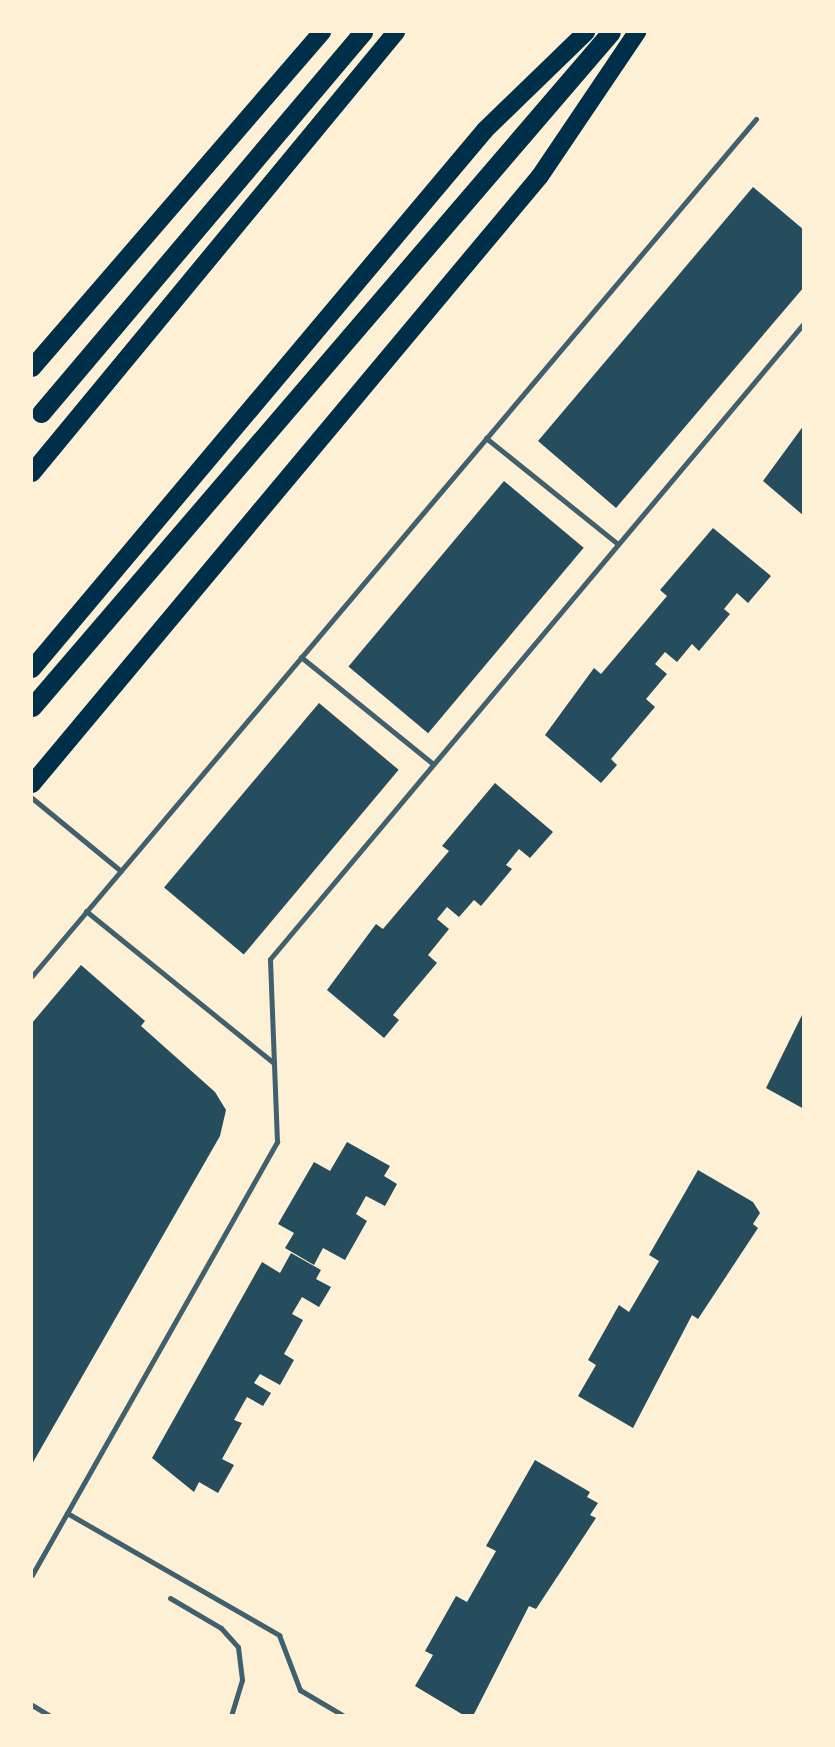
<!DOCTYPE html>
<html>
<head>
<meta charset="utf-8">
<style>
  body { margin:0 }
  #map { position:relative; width:835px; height:1747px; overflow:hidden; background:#fdf0d5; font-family:"Work Sans",sans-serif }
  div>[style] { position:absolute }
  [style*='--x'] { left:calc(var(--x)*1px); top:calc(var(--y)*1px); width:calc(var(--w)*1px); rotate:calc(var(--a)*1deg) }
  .building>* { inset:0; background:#264d5e; transform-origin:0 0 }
  .service>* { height:5px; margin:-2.5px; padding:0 2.5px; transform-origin:2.5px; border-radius:2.5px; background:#3f606c }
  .primary>* { height:18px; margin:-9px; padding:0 9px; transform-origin:9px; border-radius:9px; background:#003049 }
  .trunk>* { height:19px; margin:-9.5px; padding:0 9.5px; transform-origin:9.5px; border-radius:9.5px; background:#003049 }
  span { translate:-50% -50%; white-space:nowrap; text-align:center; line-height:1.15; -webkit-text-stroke:5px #fdf0d5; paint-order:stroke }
  .frame { position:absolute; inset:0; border:33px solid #fdf0d5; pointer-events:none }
</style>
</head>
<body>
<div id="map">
  <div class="building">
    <div style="clip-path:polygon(753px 187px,804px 230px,804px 287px,616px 508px,538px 441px)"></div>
    <div style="clip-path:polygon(804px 425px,804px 516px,763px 481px)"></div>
    <div style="left:504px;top:481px;width:104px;height:242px;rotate:40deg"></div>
    <div style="clip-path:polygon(713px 528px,771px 576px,748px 603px,737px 593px,724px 609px,730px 614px,699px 651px,692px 644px,677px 662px,665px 652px,655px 664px,667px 674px,646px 699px,655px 707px,611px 759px,617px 765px,601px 783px,545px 735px,594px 668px,601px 674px,667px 596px,660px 590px)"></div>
    <div style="left:319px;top:703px;width:104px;height:241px;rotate:40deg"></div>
    <div style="clip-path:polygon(495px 783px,553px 832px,530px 858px,519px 849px,506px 865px,512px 869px,481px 906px,474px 900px,459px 917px,447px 907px,437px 919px,449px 929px,428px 955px,437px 963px,393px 1015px,399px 1020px,384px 1038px,327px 990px,376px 924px,383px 929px,449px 851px,442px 846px)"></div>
    <div style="clip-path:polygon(81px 965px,145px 1021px,141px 1026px,215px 1092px,226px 1110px,220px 1136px,32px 1464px,32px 1023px)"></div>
    <div style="clip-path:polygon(804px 1011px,804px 1109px,766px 1088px)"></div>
    <div style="clip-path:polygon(347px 1142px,390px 1166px,384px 1176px,397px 1184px,385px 1206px,366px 1196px,356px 1214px,367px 1221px,345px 1260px,323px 1248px,314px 1265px,285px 1248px,294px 1233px,278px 1224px,314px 1162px,330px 1171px)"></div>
    <div style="clip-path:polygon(698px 1170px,753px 1202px,760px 1213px,753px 1224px,758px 1228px,698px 1319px,692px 1315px,633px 1428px,578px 1396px,596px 1365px,588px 1360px,619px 1305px,629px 1312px,659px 1261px,649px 1255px)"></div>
    <div style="clip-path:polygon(291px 1253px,321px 1270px,316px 1279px,331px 1287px,319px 1307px,302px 1297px,292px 1314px,303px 1320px,284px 1354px,294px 1360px,280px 1385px,260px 1374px,254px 1383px,271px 1393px,263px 1406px,247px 1397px,234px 1420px,242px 1423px,222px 1459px,234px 1465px,218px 1493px,199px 1482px,194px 1492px,152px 1458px,262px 1262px,280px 1273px)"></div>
    <div style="clip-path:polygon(535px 1460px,590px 1492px,587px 1497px,598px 1503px,590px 1515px,596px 1518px,536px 1609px,529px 1606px,473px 1716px,465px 1716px,415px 1686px,433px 1655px,425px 1651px,456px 1596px,467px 1602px,496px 1551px,486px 1546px)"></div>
  </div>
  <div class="service">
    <div style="--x:486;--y:438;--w:169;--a:38.8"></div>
    <div style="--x:301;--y:657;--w:170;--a:39"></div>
    <div style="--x:32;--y:798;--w:115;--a:39.4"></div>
    <div style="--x:86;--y:911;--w:242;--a:39"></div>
    <div style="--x:32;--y:976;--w:1122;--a:-49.81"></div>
    <div style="--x:67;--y:1513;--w:245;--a:29.9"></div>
    <div style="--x:279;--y:1635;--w:59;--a:69.1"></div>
    <div style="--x:300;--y:1690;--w:51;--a:30.6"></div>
    <div style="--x:32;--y:1575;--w:498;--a:-60.5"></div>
    <div style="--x:277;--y:1142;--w:183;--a:-92.2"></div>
    <div style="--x:270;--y:959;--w:830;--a:-49.98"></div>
    <div style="--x:170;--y:1598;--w:59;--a:30.5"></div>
    <div style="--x:221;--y:1628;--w:25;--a:48"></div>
    <div style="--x:238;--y:1647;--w:33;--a:83"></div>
    <div style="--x:242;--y:1680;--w:38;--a:107"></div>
    <div style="--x:32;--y:1705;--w:21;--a:31"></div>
  </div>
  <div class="primary">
    <div style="--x:32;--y:368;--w:444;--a:-49.2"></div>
    <div style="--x:32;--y:473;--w:572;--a:-50.46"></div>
    <div style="--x:32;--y:669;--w:704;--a:-49.95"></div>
    <div style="--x:485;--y:130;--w:141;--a:-44.1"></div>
    <div style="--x:32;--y:784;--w:792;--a:-50.12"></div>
    <div style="--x:540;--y:176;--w:174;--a:-56"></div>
  </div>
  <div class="trunk">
    <div style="--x:41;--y:413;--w:499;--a:-49.8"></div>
    <div style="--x:32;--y:707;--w:889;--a:-49.38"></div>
  </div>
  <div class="frame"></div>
</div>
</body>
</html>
